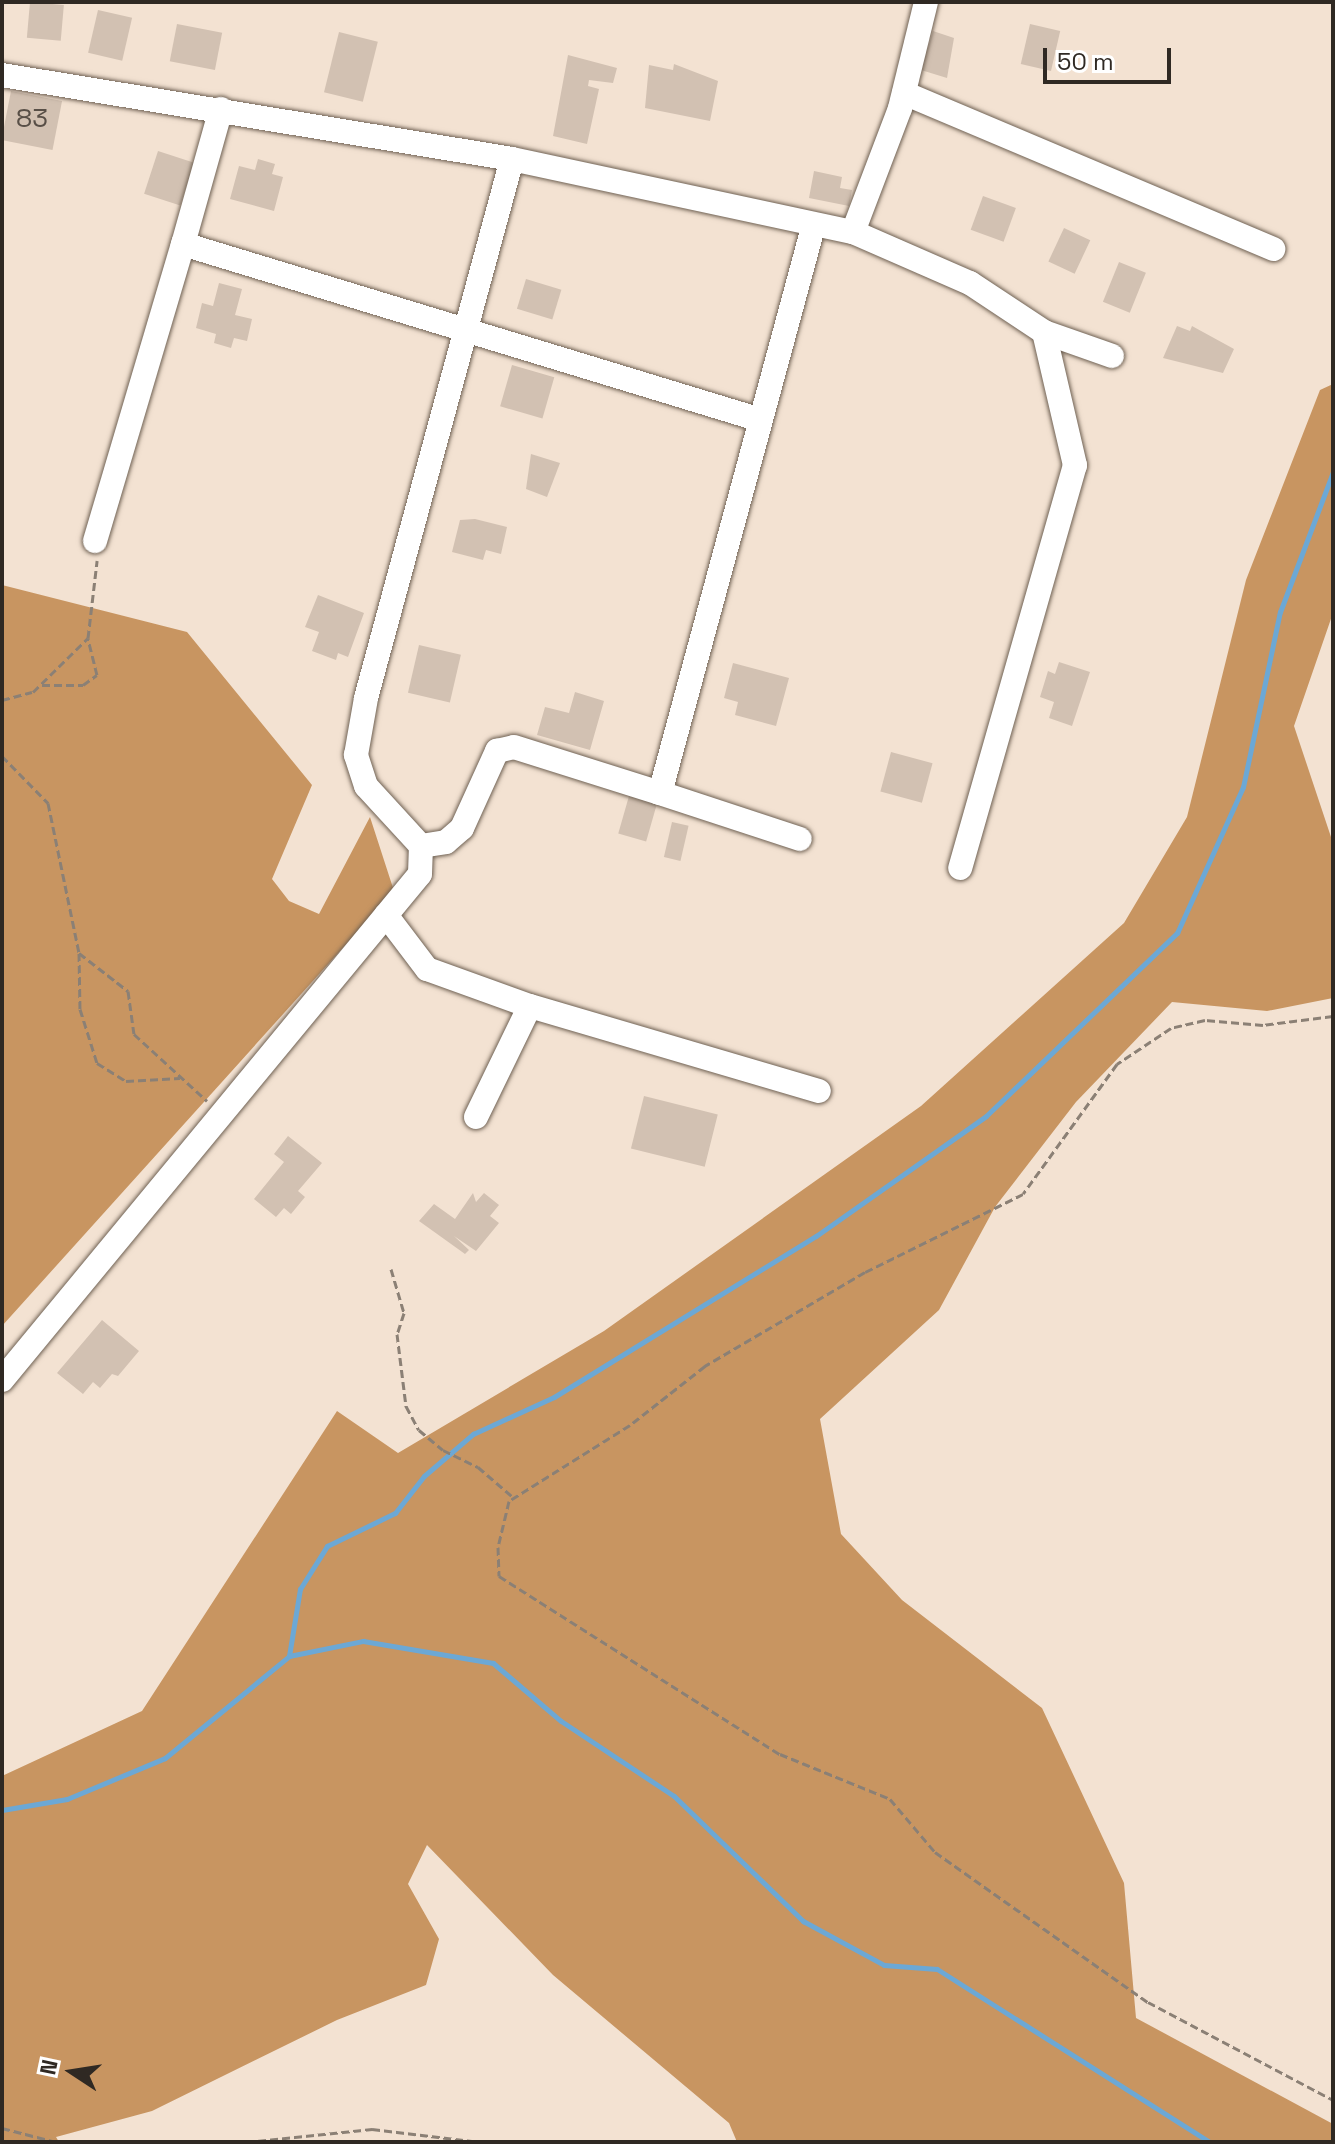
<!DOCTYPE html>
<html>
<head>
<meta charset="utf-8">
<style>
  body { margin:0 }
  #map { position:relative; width:1335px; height:2144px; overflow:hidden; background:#f3e2d2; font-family:"Space Grotesk",sans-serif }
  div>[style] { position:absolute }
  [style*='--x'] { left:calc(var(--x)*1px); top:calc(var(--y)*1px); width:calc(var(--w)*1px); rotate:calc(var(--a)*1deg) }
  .forest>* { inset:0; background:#c89561 }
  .stream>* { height:5px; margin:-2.5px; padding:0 2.5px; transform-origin:2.5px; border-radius:2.5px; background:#6ca8d5 }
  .building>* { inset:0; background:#d2c1b2; transform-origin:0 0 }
  .path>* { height:3px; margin-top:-1.5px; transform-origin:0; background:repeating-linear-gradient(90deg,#8b8075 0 8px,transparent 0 12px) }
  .roads { filter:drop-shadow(0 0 2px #6f6153) drop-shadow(0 0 2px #6f6153) }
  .minor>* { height:24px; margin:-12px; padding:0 12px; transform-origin:12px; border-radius:12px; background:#fff }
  span { translate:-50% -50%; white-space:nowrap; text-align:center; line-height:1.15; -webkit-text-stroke:6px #fff; paint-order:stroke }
  .number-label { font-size:26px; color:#584f47 }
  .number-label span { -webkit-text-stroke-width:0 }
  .frame { position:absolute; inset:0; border:4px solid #2f2923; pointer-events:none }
  .north { position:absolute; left:32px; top:2032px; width:80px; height:80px; -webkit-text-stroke:6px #fff; paint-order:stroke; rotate:282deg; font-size:22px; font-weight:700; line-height:32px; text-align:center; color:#2f2923 }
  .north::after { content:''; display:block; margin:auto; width:28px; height:36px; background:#2f2923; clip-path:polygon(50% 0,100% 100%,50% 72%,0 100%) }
  .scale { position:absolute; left:1043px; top:48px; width:128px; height:36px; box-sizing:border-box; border:4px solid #2f2923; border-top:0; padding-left:10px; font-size:24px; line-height:28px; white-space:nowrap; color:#2f2923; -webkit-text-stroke:6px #fff; paint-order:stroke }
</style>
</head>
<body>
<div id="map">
  <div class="forest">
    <div style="clip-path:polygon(1333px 384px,1333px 613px,1294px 726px,1333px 843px,1333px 998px,1267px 1011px,1172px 1002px,1076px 1102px,995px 1207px,939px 1310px,820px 1419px,841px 1534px,902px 1600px,1042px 1708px,1124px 1883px,1136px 2018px,1333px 2124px,1333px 2142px,737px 2142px,729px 2123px,553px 1975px,427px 1845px,408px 1884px,439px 1939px,426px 1985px,337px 2020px,152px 2111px,56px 2137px,59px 2142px,2px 2142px,2px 1776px,142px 1711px,337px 1411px,398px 1453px,604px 1331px,921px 1106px,1124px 923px,1187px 817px,1246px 580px,1320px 390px)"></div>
    <div style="clip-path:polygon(2px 585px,187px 632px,312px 785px,272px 879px,289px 901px,319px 914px,370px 817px,394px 891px,2px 1326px)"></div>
  </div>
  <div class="stream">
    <div style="--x:289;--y:1656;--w:68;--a:-80.7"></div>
    <div style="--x:300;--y:1589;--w:51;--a:-57.9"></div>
    <div style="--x:327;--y:1546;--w:76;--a:-25.9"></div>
    <div style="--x:395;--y:1513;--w:47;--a:-51.9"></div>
    <div style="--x:424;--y:1476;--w:65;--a:-40.6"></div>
    <div style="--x:473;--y:1434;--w:89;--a:-24.6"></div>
    <div style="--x:554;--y:1397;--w:308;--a:-31.6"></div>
    <div style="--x:816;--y:1236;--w:208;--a:-35.2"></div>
    <div style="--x:986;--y:1116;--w:265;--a:-43.8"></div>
    <div style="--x:1177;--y:933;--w:160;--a:-65.7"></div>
    <div style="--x:1243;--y:787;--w:179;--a:-78.1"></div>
    <div style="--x:1280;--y:612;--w:150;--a:-69.3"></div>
    <div style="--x:2;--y:1810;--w:66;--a:-9.6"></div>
    <div style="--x:67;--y:1799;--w:106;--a:-22.7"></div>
    <div style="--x:165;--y:1758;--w:161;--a:-39.4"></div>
    <div style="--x:289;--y:1656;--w:76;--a:-11.5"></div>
    <div style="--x:363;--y:1641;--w:132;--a:9.6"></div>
    <div style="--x:493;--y:1663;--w:89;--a:40.5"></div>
    <div style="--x:561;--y:1721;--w:136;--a:33.6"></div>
    <div style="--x:674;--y:1796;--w:180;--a:44.1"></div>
    <div style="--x:803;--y:1921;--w:92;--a:28.5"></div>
    <div style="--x:884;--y:1965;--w:53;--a:4.3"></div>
    <div style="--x:937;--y:1969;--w:323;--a:32.4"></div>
  </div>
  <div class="building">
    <div style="left:30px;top:2px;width:34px;height:36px;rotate:5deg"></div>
    <div style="left:98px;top:10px;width:35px;height:44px;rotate:13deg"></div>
    <div style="left:177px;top:24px;width:46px;height:38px;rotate:11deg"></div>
    <div style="left:1030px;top:24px;width:31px;height:41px;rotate:13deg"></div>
    <div style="clip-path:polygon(933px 31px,954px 38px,947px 78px,921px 70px)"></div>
    <div style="left:339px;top:32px;width:40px;height:62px;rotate:14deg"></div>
    <div style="clip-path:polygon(568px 55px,617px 68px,613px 83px,589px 80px,588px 86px,599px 89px,587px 144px,553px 136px)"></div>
    <div style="clip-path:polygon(674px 64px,718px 81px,710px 121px,645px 108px,649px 65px,673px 70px)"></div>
    <div style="left:11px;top:91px;width:52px;height:50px;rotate:11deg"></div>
    <div style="left:158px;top:151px;width:38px;height:45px;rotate:18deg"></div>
    <div style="clip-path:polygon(258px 159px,275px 164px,272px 174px,283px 177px,274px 211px,230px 199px,239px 166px,255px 170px)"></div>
    <div style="clip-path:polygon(814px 171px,842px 177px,840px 188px,852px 190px,849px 206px,809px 198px)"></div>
    <div style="left:983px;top:196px;width:35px;height:36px;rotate:20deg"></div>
    <div style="left:1064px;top:228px;width:29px;height:37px;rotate:25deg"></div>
    <div style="left:1119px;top:262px;width:29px;height:43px;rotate:22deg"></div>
    <div style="left:526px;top:279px;width:37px;height:31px;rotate:17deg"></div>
    <div style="clip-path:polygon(219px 283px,242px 289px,235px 315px,252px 319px,247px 341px,234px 338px,231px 348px,214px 343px,216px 334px,196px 328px,202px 303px,213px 306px)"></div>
    <div style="clip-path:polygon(1177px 326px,1190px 331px,1192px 326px,1234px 349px,1223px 373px,1163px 358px)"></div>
    <div style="left:512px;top:365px;width:44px;height:43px;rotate:16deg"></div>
    <div style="clip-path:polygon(531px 454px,560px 463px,547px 497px,526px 489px)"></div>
    <div style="clip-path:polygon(475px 519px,507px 527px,501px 554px,486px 550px,483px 560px,452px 552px,460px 520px)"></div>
    <div style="clip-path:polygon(318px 595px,364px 613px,348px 657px,338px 653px,336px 660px,312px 651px,319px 632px,305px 627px)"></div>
    <div style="left:419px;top:645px;width:43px;height:49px;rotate:13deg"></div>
    <div style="clip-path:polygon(1059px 662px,1090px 672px,1072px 726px,1049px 718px,1054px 702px,1040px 697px,1048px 671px,1055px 674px)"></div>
    <div style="clip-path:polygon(733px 663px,789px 678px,776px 726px,735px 715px,738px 702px,724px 698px)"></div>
    <div style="clip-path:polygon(575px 692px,604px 701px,590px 750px,537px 735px,545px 707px,569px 713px)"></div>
    <div style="left:891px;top:752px;width:43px;height:41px;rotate:15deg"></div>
    <div style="left:629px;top:796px;width:29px;height:39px;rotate:16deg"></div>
    <div style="left:672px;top:822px;width:17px;height:36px;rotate:13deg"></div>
    <div style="left:644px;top:1096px;width:76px;height:54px;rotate:14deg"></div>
    <div style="clip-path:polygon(288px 1136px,322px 1163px,298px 1191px,305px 1197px,291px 1214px,284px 1208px,276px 1217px,254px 1199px,284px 1162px,274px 1154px)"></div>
    <div style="clip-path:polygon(473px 1193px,476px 1202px,484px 1193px,499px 1205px,490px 1216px,499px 1223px,476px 1251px,454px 1236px,469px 1250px,465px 1254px,419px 1221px,434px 1204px,455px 1219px)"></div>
    <div style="clip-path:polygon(102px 1320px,139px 1351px,118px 1376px,112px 1374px,100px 1388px,93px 1382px,83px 1394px,57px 1373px)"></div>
  </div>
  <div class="path">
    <div style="--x:42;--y:685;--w:41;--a:0"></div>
    <div style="--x:83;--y:685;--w:17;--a:-36"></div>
    <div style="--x:97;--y:675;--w:38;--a:-104"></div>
    <div style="--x:33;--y:692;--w:77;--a:-44.5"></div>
    <div style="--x:88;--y:638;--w:78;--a:-83.3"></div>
    <div style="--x:2;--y:700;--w:31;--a:-15"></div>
    <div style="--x:2;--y:756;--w:66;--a:45.6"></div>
    <div style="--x:48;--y:803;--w:153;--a:78.3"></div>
    <div style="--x:79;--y:953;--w:62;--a:37.8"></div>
    <div style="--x:128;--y:991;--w:43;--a:82.1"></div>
    <div style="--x:134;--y:1034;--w:99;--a:42.5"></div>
    <div style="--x:79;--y:953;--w:56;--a:89"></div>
    <div style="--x:80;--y:1009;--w:57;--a:72.5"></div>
    <div style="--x:97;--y:1063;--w:34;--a:32"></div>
    <div style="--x:126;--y:1081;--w:54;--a:-3.2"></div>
    <div style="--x:1333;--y:1016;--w:71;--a:172.7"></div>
    <div style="--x:1263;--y:1025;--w:58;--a:-175.1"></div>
    <div style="--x:1205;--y:1020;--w:35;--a:167"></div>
    <div style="--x:1171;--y:1028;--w:65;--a:146.3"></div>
    <div style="--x:1117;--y:1064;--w:160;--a:125.9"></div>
    <div style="--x:1023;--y:1194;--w:176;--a:153.7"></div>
    <div style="--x:865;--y:1272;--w:186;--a:149.6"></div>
    <div style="--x:705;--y:1366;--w:95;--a:141.8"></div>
    <div style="--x:630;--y:1425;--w:143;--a:147.9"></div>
    <div style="--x:509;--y:1501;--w:47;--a:103.4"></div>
    <div style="--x:498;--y:1547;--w:29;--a:88"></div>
    <div style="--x:499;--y:1576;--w:333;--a:32.4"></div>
    <div style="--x:780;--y:1754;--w:119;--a:22.2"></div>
    <div style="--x:890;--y:1799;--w:70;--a:49.7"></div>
    <div style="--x:935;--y:1852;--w:261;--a:35.2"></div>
    <div style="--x:1148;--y:2002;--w:209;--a:27.9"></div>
    <div style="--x:391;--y:1269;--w:46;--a:73.5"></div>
    <div style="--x:404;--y:1313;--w:22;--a:108"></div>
    <div style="--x:397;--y:1334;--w:73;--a:82.9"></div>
    <div style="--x:406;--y:1406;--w:27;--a:62"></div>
    <div style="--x:419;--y:1430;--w:31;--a:40"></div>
    <div style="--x:443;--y:1450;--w:39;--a:26"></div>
    <div style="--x:478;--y:1467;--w:48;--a:40.7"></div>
    <div style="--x:2;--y:2128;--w:56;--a:14.5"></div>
    <div style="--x:246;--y:2142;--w:127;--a:-5.9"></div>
    <div style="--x:372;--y:2129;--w:109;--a:6.9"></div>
  </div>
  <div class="roads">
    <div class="minor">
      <div style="--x:2;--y:75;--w:517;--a:9.35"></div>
      <div style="--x:512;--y:159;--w:349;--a:12.1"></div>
      <div style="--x:853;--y:232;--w:128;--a:23.6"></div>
      <div style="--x:970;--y:283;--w:89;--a:33.5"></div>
      <div style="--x:1044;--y:332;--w:137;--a:76.9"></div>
      <div style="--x:1075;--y:465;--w:419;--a:105.9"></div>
      <div style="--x:904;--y:93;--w:401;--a:22.9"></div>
      <div style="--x:221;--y:109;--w:140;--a:105.7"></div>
      <div style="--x:183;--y:244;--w:604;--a:16.94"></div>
      <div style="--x:853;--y:232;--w:133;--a:-69.2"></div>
      <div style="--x:900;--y:108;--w:109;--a:-76.2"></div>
      <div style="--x:1044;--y:332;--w:72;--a:19.4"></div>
      <div style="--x:95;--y:541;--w:310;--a:-73.5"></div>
      <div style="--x:660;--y:793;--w:147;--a:18.2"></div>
      <div style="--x:421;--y:846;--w:25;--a:-9"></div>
      <div style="--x:446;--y:842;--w:21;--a:-41"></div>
      <div style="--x:462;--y:828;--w:85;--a:-65.6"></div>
      <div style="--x:497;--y:751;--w:17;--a:-13"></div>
      <div style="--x:514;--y:747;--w:153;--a:17.5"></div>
      <div style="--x:660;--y:793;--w:589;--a:-74.86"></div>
      <div style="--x:386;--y:915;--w:68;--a:52.8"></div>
      <div style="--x:427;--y:969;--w:109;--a:19.8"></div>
      <div style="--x:530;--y:1006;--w:301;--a:16.4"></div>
      <div style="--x:476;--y:1117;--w:123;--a:-64.1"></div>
      <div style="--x:2;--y:1380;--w:656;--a:-50.44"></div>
      <div style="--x:420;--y:874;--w:28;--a:-88"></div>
      <div style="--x:421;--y:846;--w:81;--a:-132.5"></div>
      <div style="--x:366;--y:786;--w:33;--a:-108"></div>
      <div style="--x:356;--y:755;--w:58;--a:-80"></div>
      <div style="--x:366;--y:698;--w:558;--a:-74.84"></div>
    </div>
  </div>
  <div class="number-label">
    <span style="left:32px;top:119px">83</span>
  </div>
  <div class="frame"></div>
  <div class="north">N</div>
  <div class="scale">50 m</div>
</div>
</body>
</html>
